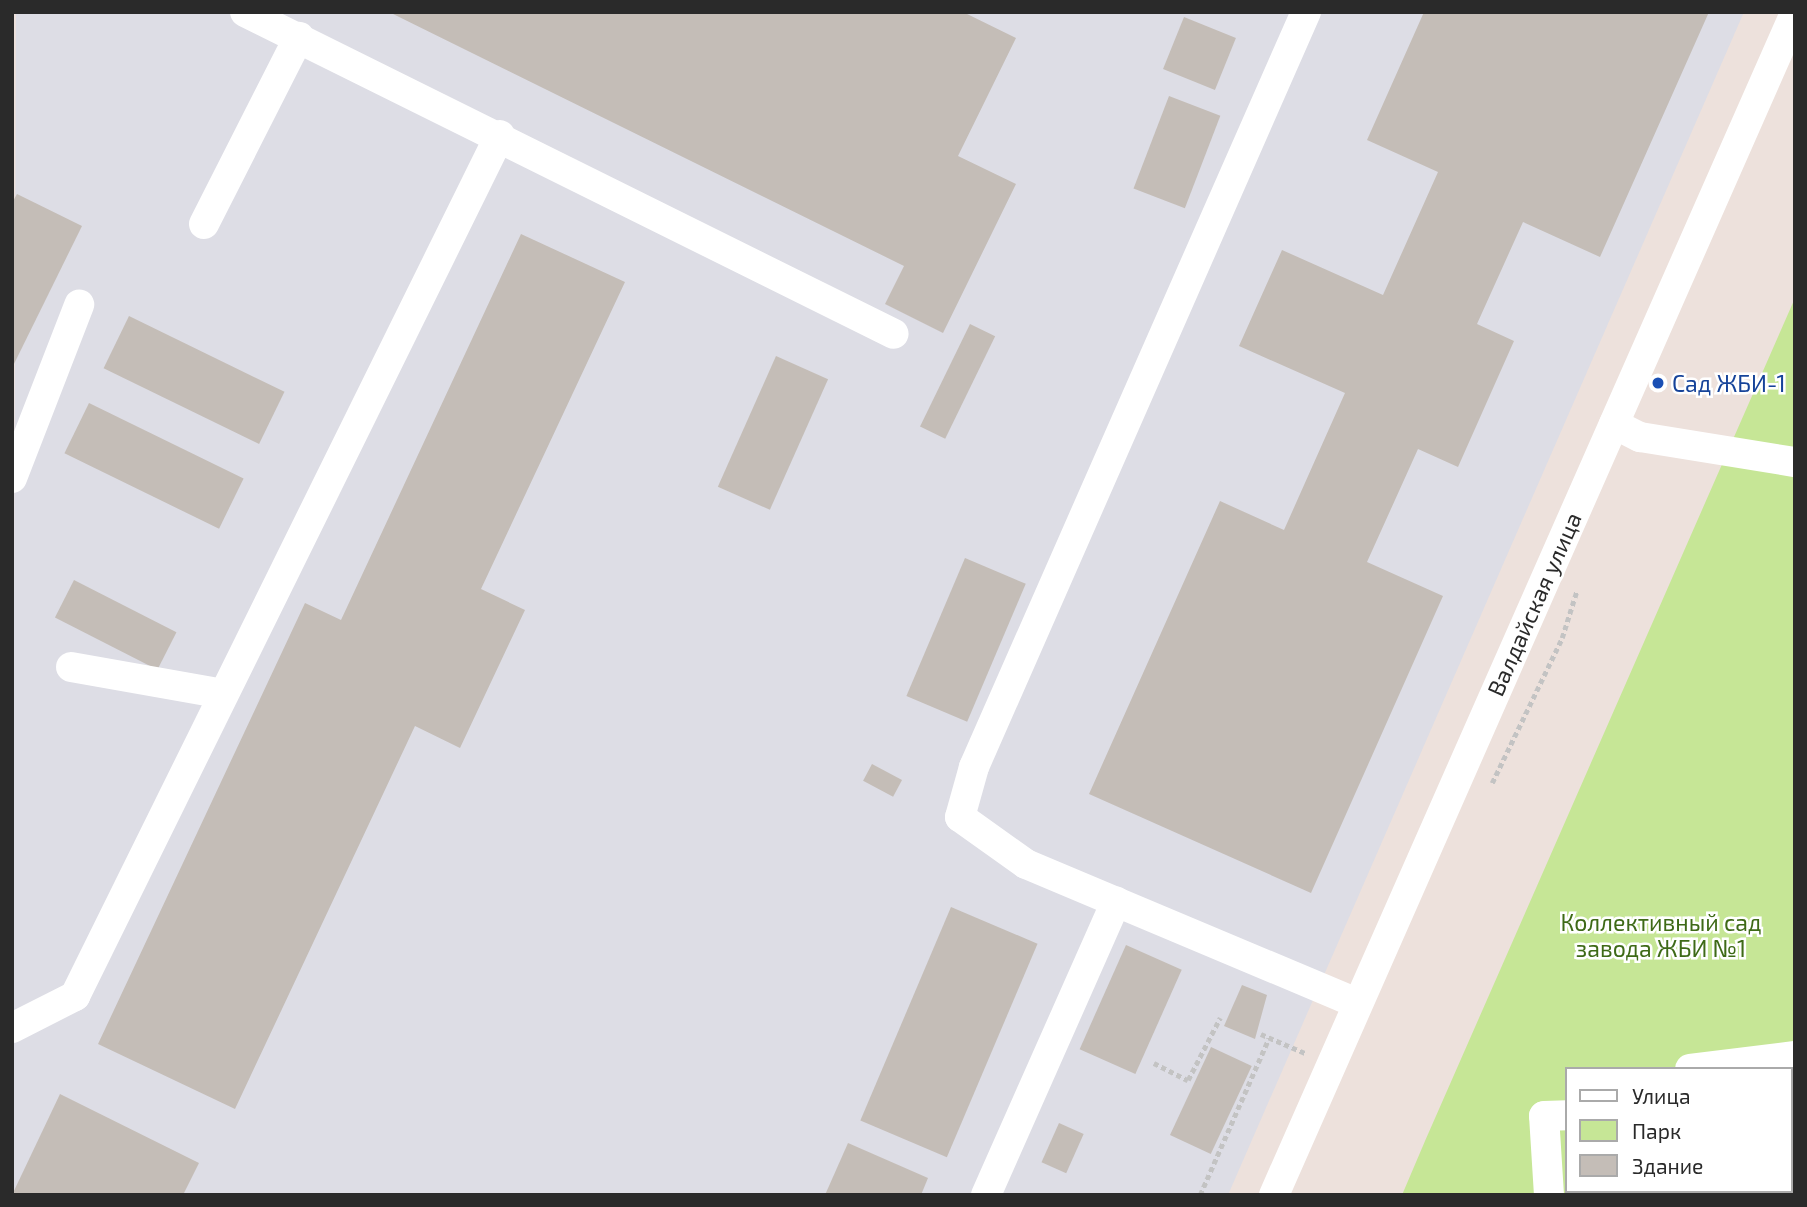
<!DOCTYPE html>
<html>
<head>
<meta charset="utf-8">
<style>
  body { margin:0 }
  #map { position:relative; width:1807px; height:1207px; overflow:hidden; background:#ede1dc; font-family:"Exo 2",sans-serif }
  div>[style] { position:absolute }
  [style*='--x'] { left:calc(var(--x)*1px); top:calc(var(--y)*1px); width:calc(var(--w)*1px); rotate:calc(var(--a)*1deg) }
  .industrial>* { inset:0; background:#dddde5 }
  .green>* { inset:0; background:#c6e696 }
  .building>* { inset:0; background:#c4bdb7; transform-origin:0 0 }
  .path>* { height:4.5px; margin-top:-2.25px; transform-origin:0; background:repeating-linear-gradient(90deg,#c3c3c3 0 5px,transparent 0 8.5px) }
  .minor>* { height:30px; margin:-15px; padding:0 15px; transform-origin:15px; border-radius:15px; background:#fff }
  .dots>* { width:19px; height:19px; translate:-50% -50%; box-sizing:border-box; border:4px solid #fff; border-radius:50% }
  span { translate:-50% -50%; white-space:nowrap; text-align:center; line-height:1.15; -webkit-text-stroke:5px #fff; paint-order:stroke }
  .transit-label { font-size:23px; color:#164399 }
  .left { translate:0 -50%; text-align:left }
  .street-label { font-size:23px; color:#2a2a2a }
  .park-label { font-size:23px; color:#3e6a17 }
  .frame { position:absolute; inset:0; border:14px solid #2a2a2a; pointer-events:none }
  .legend { position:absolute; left:1565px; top:1067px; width:228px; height:126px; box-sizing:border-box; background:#fff; border:2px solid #aaa; margin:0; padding:9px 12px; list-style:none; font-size:21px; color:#2a2a2a }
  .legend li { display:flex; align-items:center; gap:14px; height:35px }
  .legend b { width:35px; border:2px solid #aaa }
</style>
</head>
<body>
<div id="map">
  <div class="industrial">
    <div style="clip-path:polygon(16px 12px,1744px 12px,1228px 1195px,12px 1195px)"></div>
  </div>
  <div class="green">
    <div style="clip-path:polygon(evenodd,1795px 298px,1795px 1195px,1402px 1195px,1425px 1141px,1795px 298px,1567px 1069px,1791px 1069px,1791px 1191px,1567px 1191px,1567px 1069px)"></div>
  </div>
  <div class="building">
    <div style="clip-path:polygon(389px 12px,963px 12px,1016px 38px,958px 156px,1016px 184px,943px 333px,885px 304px,904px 266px)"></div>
    <div style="clip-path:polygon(1424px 12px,1709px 12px,1600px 257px,1523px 222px,1477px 324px,1514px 341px,1458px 467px,1418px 449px,1367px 562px,1443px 596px,1311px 893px,1089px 794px,1220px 501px,1284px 530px,1345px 393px,1239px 346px,1282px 250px,1383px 295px,1438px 172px,1367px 140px)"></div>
    <div style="left:1184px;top:17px;width:56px;height:56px;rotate:22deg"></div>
    <div style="left:1169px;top:96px;width:55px;height:99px;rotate:21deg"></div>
    <div style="clip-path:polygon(17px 194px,82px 226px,12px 368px,12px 203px)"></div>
    <div style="clip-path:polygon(521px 234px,625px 282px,481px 589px,525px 610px,460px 748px,415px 726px,235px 1109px,98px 1044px,305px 603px,341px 620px)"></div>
    <div style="left:129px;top:316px;width:173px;height:58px;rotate:26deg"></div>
    <div style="left:970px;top:324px;width:28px;height:114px;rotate:26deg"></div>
    <div style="left:776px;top:356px;width:57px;height:143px;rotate:24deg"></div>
    <div style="left:89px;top:403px;width:172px;height:56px;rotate:26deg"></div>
    <div style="left:965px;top:558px;width:66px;height:150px;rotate:23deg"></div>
    <div style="left:74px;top:580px;width:115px;height:42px;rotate:27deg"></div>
    <div style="left:872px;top:764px;width:34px;height:19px;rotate:28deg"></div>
    <div style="left:951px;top:907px;width:94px;height:232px;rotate:23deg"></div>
    <div style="left:1126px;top:945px;width:61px;height:114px;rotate:24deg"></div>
    <div style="clip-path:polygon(1242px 985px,1267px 995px,1255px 1039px,1224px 1026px)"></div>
    <div style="left:1211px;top:1047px;width:45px;height:97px;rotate:25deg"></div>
    <div style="clip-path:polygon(60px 1094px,199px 1163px,183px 1195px,12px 1195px)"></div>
    <div style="left:1059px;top:1123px;width:27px;height:43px;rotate:24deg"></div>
    <div style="clip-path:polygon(848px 1143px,928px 1178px,921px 1195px,825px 1195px)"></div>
  </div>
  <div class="path">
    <div style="--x:1492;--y:783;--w:161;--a:-64.2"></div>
    <div style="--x:1562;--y:638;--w:50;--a:-72.6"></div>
    <div style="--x:1261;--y:1034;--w:48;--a:23.4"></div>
    <div style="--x:1154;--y:1063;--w:38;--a:27"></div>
    <div style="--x:1188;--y:1080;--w:70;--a:-62.7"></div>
    <div style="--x:1200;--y:1195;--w:171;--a:-66.3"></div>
  </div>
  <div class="minor">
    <div style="--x:245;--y:12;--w:724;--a:26.39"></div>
    <div style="--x:1306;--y:12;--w:825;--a:113.74"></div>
    <div style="--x:974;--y:767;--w:52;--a:105.6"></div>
    <div style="--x:960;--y:817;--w:81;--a:35.5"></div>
    <div style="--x:1026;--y:864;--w:357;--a:22.8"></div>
    <div style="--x:204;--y:224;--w:210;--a:-63.1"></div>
    <div style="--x:1614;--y:424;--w:29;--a:27"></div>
    <div style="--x:1640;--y:437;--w:157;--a:9.2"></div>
    <div style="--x:12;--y:478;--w:186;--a:-68.8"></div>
    <div style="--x:71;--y:667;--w:155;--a:10"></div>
    <div style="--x:12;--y:1028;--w:71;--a:-26.9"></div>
    <div style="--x:75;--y:996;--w:960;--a:-63.73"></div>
    <div style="--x:1690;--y:1069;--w:106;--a:-7.1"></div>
    <div style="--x:1791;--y:1097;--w:4;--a:0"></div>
    <div style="--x:986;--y:1195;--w:321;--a:-66.1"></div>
    <div style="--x:1274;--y:1195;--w:1292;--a:-66.21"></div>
    <div style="--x:1549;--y:1195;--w:79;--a:-93.6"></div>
    <div style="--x:1544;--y:1116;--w:23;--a:-2"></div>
  </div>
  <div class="dots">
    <div style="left:1658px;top:383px;background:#1a4fb4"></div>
  </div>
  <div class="transit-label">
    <span class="left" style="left:1672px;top:383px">Сад ЖБИ-1</span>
  </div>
  <div class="street-label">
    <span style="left:1534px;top:604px;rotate:-66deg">Валдайская улица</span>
  </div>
  <div class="park-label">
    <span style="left:1661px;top:935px">Коллективный сад<br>завода ЖБИ №1</span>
  </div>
  <div class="frame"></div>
  <ul class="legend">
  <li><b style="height:9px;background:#fff"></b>Улица</li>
  <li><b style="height:19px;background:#c6e696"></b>Парк</li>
  <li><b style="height:19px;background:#c4bdb7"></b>Здание</li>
  </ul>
</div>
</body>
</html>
